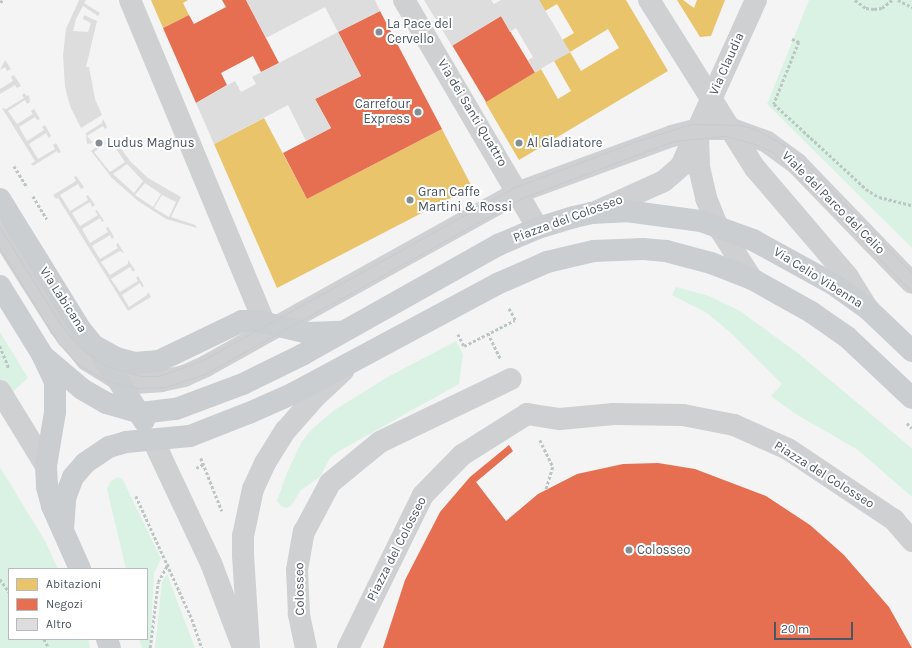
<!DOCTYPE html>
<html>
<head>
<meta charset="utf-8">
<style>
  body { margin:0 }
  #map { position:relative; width:912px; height:648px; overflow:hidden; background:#f4f4f4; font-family:Karla,sans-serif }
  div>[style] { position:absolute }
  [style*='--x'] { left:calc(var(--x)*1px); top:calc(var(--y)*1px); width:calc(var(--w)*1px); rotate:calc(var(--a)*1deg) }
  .green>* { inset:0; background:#d9f2e3 }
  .homes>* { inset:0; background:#e9c46a }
  .shops>* { inset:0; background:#e76f51; transform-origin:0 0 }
  .building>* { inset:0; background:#ddddde }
  .path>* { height:2.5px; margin-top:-1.25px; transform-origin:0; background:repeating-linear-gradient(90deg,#bcc7c4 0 3px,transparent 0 5px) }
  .minor>* { height:22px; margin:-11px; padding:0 11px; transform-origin:11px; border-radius:11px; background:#ced0d2 }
  .major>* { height:22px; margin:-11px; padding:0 11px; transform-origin:11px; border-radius:11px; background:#caced1 }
  .tram>* { height:1px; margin:-0.5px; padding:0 0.5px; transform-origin:0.5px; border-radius:0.5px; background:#c9cacc }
  .dots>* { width:11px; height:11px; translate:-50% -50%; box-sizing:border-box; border:2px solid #fff; border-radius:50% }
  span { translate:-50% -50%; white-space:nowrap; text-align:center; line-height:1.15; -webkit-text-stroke:4px #fff; paint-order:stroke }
  .poi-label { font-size:13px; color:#4a5661 }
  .left { translate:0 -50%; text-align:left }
  .right { translate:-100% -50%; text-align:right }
  .street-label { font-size:13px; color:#4a5661 }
  .legend { position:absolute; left:8px; top:568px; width:140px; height:72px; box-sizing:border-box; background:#fff; border:1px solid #b7bbc0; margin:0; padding:5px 7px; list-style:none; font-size:12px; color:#4a5661 }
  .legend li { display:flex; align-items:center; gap:8px; height:20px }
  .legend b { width:20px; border:1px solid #b7bbc0 }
  .scale { position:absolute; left:774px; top:622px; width:79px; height:18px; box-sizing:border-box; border:2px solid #4a5661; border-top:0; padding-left:5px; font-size:12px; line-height:14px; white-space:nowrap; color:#4a5661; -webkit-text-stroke:3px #fff; paint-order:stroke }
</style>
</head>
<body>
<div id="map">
  <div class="green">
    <div style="clip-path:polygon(809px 0,912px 0,912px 248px,767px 104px)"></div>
    <div style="clip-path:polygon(676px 287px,709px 296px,740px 311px,799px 354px,909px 446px,912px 449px,912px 497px,858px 450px,794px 413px,771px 396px,782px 384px,731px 333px,707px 313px,672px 295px)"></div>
    <div style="clip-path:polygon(0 332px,28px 378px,0 403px)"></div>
    <div style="clip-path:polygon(456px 341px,463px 354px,459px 384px,339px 451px,330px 458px,320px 477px,301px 490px,291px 506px,286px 508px,281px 506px,277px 501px,286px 475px,301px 443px,310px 431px,333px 411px,386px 378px)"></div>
    <div style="clip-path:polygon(0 467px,45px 541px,58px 569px,9px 569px,9px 639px,88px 639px,90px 648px,0 648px)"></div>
    <div style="clip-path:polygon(118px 477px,123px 480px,161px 559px,154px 573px,150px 648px,142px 648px,139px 639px,147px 639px,147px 569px,126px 569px,107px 489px,111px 481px)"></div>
    <div style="clip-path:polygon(167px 574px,195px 648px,155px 648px,162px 582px)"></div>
  </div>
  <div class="homes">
    <div style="clip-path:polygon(151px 0,188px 0,183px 3px,189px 15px,163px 28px)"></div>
    <div style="clip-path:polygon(539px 0,626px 0,668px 71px,519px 160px,485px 102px,541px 69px,558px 99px,571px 91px,554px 61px,570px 52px,581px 71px,619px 48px,608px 29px,570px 52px,562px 40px,574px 33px,557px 4px,545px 11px)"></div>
    <div style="clip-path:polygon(677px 0,683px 0,694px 8px,697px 0,725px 0,711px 36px,700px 37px)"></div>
    <div style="clip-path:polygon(264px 118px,307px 199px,442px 129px,472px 187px,277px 288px,214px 144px)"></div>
  </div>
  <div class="shops">
    <div style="clip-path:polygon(222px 0,246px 0,279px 63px,261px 72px,253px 56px,221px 73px,227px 85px,196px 103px,163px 28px,189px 15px,194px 24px,226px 7px)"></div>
    <div style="clip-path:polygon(380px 11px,442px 129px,307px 199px,283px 153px,331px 128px,315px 99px,361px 76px,338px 32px)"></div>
    <div style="left:501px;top:16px;width:66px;height:57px;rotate:59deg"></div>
    <div style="clip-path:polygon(509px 445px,513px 451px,476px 482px,506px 521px,538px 494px,577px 474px,623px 464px,658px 463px,695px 469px,766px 496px,810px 525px,844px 555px,889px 607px,912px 648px,383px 648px,405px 580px,440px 512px,470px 477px)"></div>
  </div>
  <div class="building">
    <div style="clip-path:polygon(79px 0,86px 0,84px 3px,100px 13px,98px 16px,83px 6px,76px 19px,73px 31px,88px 32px,91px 23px,83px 19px,84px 15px,97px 21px,86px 67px,89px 67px,95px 99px,102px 115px,81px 128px,70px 106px,65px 87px,63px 55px,66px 29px)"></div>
    <div style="clip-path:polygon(246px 0,375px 0,380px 11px,338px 32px,325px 7px,266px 38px)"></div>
    <div style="clip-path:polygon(424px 0,491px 0,494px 4px,501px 0,539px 0,570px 52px,535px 72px,528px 60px,533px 57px,516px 28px,510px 32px,501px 16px,452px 46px)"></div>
    <div style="clip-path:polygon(338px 32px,361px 76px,315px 99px,331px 128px,306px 141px,288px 105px,214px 144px,196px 103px,235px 81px,241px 92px,256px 84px,252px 77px)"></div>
    <div style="clip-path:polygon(5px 60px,11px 69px,7px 71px,5px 67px,0 70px)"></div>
    <div style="clip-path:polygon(14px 75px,21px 86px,17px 88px,15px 85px,0 94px,0 89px,13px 81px,11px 77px)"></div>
    <div style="clip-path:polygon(24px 93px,27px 96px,29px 95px,30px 102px,27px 104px,25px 100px,8px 111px,17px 124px,33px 114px,31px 111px,34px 109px,40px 119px,37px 120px,35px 117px,19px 127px,27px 141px,44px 130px,42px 127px,45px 125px,51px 136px,49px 138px,46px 133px,29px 144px,38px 159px,55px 149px,53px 145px,56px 143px,61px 152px,58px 153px,57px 151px,33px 166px,31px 164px,35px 161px,2px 108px,6px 109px,24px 98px,22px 95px)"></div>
    <div style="clip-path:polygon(103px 119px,107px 127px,105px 129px,103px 126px,87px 136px,93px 143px,87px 144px,86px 133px,102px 123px)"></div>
    <div style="clip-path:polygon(evenodd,115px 140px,130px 161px,148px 178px,181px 197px,171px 217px,195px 225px,197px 228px,166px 219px,138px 201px,112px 178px,91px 151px,104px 141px,106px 143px,94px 152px,110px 172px,125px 162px,112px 143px,115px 140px,127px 164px,143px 181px,134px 193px,113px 174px,127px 164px,115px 140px,145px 183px,161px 194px,153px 207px,135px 195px,145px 183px,115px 140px,162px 195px,176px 202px,169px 217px,154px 208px,162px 195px)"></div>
    <div style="clip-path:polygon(76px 176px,84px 187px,81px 189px,78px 184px,60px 195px,70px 211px,88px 200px,86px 196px,88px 195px,95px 205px,92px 207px,90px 202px,72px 213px,80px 226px,98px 215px,95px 211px,97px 210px,104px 221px,102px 222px,100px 218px,82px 229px,90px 243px,108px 232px,106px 228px,108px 227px,114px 237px,112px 239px,110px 235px,92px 246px,100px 259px,118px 248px,116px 245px,118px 243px,124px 253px,120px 251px,101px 262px,110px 275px,128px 264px,128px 260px,135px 270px,133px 272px,130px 267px,111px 279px,120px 292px,138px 281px,136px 278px,138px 276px,144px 286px,142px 287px,140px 283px,122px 295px,129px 307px,147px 295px,148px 292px,151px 297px,128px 311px,58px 198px,56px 199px,53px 195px,76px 181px,74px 177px)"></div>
  </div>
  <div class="path">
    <div style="--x:855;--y:0;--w:14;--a:36"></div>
    <div style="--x:866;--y:8;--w:8;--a:7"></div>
    <div style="--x:874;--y:9;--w:8;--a:-7"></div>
    <div style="--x:882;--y:8;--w:13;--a:-39"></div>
    <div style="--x:898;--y:0;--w:16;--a:27"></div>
    <div style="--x:0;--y:2;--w:4;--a:-27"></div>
    <div style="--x:792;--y:39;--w:8;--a:23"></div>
    <div style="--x:799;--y:42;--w:67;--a:112"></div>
    <div style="--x:774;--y:104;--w:125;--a:42.7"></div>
    <div style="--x:866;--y:189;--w:15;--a:32"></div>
    <div style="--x:879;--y:197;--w:34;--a:14"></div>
    <div style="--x:14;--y:166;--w:25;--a:58"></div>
    <div style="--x:33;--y:196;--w:27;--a:59"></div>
    <div style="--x:488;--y:333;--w:28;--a:64"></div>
    <div style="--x:458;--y:334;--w:13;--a:63"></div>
    <div style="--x:464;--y:346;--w:57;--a:-27"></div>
    <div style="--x:515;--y:320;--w:13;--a:-119"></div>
    <div style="--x:0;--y:346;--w:24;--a:68"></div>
    <div style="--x:907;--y:423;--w:7;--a:45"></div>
    <div style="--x:540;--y:440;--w:30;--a:64"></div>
    <div style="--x:553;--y:467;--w:24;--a:107"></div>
    <div style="--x:201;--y:458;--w:57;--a:68.4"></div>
    <div style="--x:196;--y:468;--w:9;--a:-27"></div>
    <div style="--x:136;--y:496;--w:135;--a:65.5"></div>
    <div style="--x:192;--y:619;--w:31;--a:71"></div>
    <div style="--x:0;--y:579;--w:16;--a:55"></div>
    <div style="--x:44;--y:639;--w:10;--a:61"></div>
    <div style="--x:150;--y:648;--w:66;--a:-83.1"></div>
    <div style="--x:158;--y:582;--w:21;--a:-61"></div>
  </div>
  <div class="minor">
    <div style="--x:130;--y:0;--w:349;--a:67.4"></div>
    <div style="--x:404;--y:0;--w:264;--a:59.6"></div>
    <div style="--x:649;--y:0;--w:199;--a:57.8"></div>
    <div style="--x:755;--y:168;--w:143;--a:49.5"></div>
    <div style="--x:848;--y:277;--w:38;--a:58"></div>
    <div style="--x:698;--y:136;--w:31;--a:88"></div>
    <div style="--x:699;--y:167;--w:32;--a:77"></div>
    <div style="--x:706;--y:198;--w:29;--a:68"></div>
    <div style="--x:717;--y:225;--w:64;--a:57.1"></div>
    <div style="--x:593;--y:213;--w:78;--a:-24.3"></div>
    <div style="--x:664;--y:181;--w:23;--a:-41"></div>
    <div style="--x:681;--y:166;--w:182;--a:-65.7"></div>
    <div style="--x:0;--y:232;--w:112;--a:57.7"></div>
    <div style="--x:60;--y:327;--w:43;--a:50.7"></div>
    <div style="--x:87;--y:360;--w:38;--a:32"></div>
    <div style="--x:119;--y:380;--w:16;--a:11"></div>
    <div style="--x:135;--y:383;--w:26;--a:-4"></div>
    <div style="--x:161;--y:381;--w:24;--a:-12"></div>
    <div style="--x:184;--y:376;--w:24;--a:-24"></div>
    <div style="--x:206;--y:366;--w:358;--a:-29.1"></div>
    <div style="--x:519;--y:192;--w:163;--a:-20.1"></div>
    <div style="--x:672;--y:136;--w:28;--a:-15"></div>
    <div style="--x:699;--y:129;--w:33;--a:0"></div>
    <div style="--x:732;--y:129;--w:37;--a:20"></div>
    <div style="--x:767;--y:142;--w:37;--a:36"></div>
    <div style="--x:797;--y:164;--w:165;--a:46"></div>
    <div style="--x:0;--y:391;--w:88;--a:58.5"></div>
    <div style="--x:153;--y:440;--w:136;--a:64.8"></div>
    <div style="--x:211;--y:563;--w:88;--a:69.3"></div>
    <div style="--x:249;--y:648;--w:93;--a:-93.7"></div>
    <div style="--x:243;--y:555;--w:19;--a:-90"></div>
    <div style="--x:243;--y:536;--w:48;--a:-78"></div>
    <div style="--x:253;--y:489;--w:29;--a:-65"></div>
    <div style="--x:265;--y:463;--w:39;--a:-58"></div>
    <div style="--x:286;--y:430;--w:43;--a:-48.8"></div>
    <div style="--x:314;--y:398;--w:40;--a:-43"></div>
    <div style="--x:306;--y:648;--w:35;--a:-102"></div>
    <div style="--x:299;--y:614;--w:44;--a:-92.6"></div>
    <div style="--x:297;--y:570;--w:39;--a:-80"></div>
    <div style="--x:304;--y:532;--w:55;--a:-62"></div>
    <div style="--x:330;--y:483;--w:65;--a:-39.4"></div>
    <div style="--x:380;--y:442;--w:145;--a:-25.7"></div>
    <div style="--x:348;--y:648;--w:170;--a:-63.9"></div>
    <div style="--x:423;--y:495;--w:56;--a:-45.7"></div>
    <div style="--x:462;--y:455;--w:77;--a:-32.2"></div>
    <div style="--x:527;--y:414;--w:33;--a:9"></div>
    <div style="--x:560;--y:419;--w:54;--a:-5.3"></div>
    <div style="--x:614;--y:414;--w:69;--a:0.8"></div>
    <div style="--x:683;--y:415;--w:52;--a:11.1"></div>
    <div style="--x:734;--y:425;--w:59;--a:24"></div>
    <div style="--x:788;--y:449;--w:128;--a:33.8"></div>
    <div style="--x:894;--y:520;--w:28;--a:49"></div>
  </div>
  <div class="major">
    <div style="--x:0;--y:199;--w:154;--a:58.3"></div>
    <div style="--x:81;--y:330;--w:19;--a:51"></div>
    <div style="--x:93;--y:345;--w:26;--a:29"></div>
    <div style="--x:116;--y:358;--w:20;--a:15"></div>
    <div style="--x:135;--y:363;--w:24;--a:-5"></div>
    <div style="--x:159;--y:361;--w:92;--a:-25.7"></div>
    <div style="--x:242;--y:321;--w:15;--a:0"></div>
    <div style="--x:257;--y:321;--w:52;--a:13.2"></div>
    <div style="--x:308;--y:333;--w:33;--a:-2"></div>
    <div style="--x:0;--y:286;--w:82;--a:58.4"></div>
    <div style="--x:43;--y:356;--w:29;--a:65"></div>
    <div style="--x:55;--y:382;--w:30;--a:90"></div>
    <div style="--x:55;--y:412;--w:55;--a:99.5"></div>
    <div style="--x:46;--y:466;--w:21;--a:87"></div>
    <div style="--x:47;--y:487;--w:20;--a:75"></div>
    <div style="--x:52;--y:506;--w:69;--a:66"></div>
    <div style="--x:98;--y:349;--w:85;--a:57.4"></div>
    <div style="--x:43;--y:356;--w:51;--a:40.2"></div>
    <div style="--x:82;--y:389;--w:28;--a:30"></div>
    <div style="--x:106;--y:403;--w:36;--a:16"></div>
    <div style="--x:141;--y:413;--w:35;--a:-7"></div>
    <div style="--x:176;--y:409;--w:72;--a:-20.5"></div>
    <div style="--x:243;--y:384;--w:66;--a:-26.2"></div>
    <div style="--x:302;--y:355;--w:225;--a:-29.3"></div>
    <div style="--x:498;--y:245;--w:43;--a:-23"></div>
    <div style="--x:538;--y:228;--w:38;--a:-17"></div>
    <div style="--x:574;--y:217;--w:18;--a:-13"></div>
    <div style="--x:592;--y:213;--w:34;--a:-3"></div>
    <div style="--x:626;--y:211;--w:76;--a:7.6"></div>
    <div style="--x:701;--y:221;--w:55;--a:20.1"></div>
    <div style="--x:753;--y:240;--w:91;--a:28.8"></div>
    <div style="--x:833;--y:284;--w:43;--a:35.5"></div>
    <div style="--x:868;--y:309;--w:61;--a:43.7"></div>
    <div style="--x:63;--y:530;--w:32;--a:-86"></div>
    <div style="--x:65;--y:498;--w:22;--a:-69"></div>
    <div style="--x:73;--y:477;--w:18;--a:-49"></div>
    <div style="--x:85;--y:463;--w:29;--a:-34"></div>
    <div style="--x:109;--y:447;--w:18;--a:-16"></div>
    <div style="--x:126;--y:442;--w:64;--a:-5.4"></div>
    <div style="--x:190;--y:436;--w:63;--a:-21.3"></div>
    <div style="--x:249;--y:413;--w:47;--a:-23.8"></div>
    <div style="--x:292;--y:394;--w:233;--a:-28.2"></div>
    <div style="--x:497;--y:284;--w:55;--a:-23.7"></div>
    <div style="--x:547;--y:262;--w:48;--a:-13.2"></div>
    <div style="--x:594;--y:251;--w:49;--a:-2.3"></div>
    <div style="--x:643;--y:249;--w:23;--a:5"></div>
    <div style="--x:666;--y:251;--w:47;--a:14.9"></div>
    <div style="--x:711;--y:263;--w:44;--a:21.3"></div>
    <div style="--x:752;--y:279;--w:68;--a:29.2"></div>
    <div style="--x:811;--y:312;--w:44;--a:34.8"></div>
    <div style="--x:847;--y:337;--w:89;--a:43.2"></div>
    <div style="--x:107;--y:639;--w:9;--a:72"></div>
  </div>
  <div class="tram">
    <div style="--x:0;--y:228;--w:116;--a:57.7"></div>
    <div style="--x:62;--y:326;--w:24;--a:52"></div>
    <div style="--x:77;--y:345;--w:36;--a:36"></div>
    <div style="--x:106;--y:366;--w:37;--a:16"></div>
    <div style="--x:142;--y:376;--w:16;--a:0"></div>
    <div style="--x:158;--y:376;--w:46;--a:-19.2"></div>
    <div style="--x:201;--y:361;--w:359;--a:-29"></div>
    <div style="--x:515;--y:187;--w:130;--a:-20.7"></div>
    <div style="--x:637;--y:141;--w:58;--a:-17.2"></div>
    <div style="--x:692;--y:124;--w:49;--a:1.2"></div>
    <div style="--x:741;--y:125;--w:15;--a:16"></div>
    <div style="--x:755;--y:129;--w:33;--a:29"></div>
    <div style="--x:784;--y:145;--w:26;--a:40"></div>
    <div style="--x:804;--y:162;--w:155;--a:45.8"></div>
    <div style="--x:0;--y:249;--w:112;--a:58.2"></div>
    <div style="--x:59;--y:344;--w:29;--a:46"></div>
    <div style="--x:79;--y:365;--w:34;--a:30"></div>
    <div style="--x:109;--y:382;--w:29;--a:12"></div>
    <div style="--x:137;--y:388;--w:28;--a:-2"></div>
    <div style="--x:165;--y:387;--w:40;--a:-18"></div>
    <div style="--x:203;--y:375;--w:365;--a:-29"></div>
    <div style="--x:522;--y:198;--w:162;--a:-20.6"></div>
    <div style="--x:674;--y:141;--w:51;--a:-5.6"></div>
    <div style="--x:725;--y:136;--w:31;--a:15"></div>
    <div style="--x:755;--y:144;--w:21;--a:25"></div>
    <div style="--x:774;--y:153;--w:196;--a:45.2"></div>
  </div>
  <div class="dots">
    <div style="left:379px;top:32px;background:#868d94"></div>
    <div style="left:418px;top:112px;background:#868d94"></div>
    <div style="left:99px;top:143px;background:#868d94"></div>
    <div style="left:519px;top:143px;background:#868d94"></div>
    <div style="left:410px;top:200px;background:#868d94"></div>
    <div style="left:629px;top:550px;background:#868d94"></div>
  </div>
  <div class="poi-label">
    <span class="left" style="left:387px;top:32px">La Pace del<br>Cervello</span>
    <span class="right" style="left:410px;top:112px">Carrefour<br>Express</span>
    <span class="left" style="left:107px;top:143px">Ludus Magnus</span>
    <span class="left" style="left:527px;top:143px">Al Gladiatore</span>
    <span class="left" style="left:418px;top:200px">Gran Caffe<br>Martini &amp; Rossi</span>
    <span class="left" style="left:637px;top:550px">Colosseo</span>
  </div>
  <div class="street-label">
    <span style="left:727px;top:64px;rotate:-66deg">Via Claudia</span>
    <span style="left:472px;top:113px;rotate:59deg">Via dei Santi Quattro</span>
    <span style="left:833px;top:203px;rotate:45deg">Viale del Parco del Celio</span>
    <span style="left:568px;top:219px;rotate:-20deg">Piazza del Colosseo</span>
    <span style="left:818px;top:278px;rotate:32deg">Via Celio Vibenna</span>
    <span style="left:63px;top:300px;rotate:57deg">Via Labicana</span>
    <span style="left:824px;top:475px;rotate:32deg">Piazza del Colosseo</span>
    <span style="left:397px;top:549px;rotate:-63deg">Piazza del Colosseo</span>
    <span style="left:300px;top:589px;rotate:-91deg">Colosseo</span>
  </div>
  <ul class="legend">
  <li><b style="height:11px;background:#e9c46a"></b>Abitazioni</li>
  <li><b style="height:11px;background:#e76f51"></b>Negozi</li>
  <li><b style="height:11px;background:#ddddde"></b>Altro</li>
  </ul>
  <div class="scale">20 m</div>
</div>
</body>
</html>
